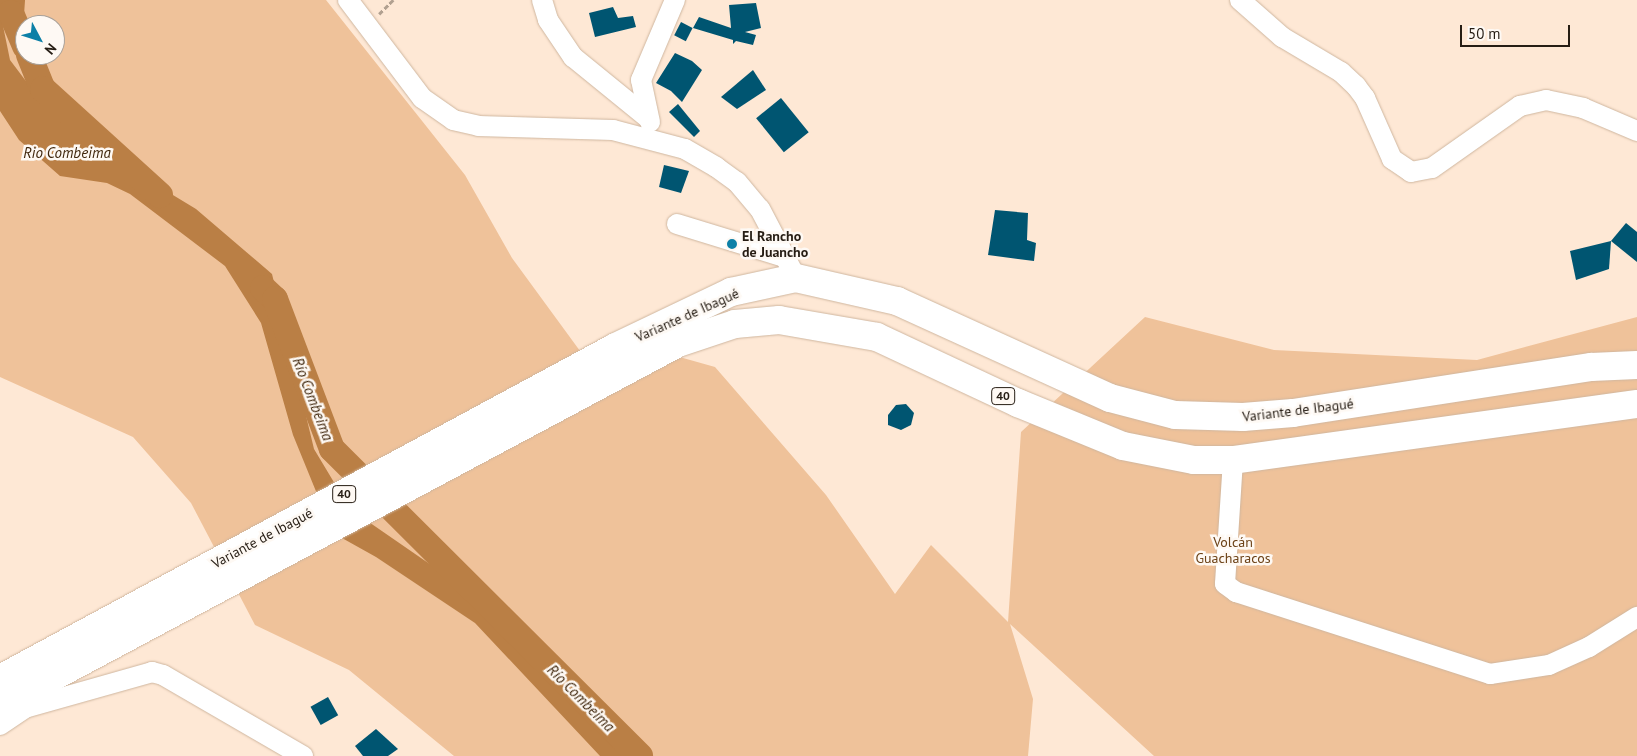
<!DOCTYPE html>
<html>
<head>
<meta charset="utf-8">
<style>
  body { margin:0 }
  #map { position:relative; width:1637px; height:756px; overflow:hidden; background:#fee8d5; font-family:"PT Sans",sans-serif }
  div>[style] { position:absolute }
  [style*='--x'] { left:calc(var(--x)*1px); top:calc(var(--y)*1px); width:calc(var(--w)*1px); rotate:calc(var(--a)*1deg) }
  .green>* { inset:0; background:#efc29a }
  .water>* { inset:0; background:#ba7f45 }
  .river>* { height:26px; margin:-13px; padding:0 13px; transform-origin:13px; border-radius:13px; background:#ba7f45 }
  .building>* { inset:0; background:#005571; transform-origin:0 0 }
  .path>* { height:2.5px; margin-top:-1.25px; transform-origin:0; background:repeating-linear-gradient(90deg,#b1a090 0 5px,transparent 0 7.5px) }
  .roads { filter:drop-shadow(0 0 1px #cfb69f) drop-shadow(0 0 1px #cfb69f) }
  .minor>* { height:20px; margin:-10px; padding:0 10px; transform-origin:10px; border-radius:10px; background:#fff }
  .highway>* { height:28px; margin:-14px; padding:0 14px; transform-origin:14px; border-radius:14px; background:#fff }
  .dots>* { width:14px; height:14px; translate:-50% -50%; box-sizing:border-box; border:2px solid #fef9f4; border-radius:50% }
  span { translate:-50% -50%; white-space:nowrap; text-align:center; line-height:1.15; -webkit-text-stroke:5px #fef9f4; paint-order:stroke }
  .shield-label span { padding:1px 4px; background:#fef9f4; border:1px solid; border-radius:4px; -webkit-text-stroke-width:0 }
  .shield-label { font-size:12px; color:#261d14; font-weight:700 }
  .poi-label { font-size:14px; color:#261d14; font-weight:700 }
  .left { translate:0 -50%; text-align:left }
  .street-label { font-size:14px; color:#261d14 }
  .park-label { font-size:14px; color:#6c4217 }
  .water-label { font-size:15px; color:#40270d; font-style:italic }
  .north { position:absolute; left:15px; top:15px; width:50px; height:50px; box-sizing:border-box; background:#fef9f4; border:1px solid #a8a19a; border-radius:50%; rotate:130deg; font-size:14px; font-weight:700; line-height:20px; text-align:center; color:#261d14 }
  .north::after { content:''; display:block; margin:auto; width:18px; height:22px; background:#0d80a7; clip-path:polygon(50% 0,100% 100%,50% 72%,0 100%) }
  .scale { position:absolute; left:1460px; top:25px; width:110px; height:22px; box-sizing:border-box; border:2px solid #261d14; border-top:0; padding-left:6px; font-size:15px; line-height:18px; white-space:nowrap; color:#261d14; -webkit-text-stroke:4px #fef9f4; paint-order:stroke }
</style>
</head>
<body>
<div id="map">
  <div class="green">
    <div style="clip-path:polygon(evenodd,0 0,326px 0,465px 175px,512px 258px,591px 366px,644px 347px,715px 367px,826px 495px,895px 594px,931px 545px,1008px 622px,1021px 432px,1145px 317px,1274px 350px,1477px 360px,1637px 317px,1637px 756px,1154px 756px,1010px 624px,1033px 699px,1028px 756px,454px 756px,349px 670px,255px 625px,191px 503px,133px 437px,0 377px,0 0,25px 25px,55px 25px,55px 55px,25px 55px,25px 25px)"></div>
  </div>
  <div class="water">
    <div style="clip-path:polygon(0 0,8px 0,1px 16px,10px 60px,47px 109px,102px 152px,196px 209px,272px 274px,314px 449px,350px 509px,434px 567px,518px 646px,623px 756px,600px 756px,475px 623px,376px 557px,333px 533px,293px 435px,261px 323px,225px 266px,130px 194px,107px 183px,60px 176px,19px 140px,0 111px)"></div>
  </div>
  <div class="river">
    <div style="--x:12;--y:0;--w:13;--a:94"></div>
    <div style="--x:11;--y:13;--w:36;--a:67"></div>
    <div style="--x:29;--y:55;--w:37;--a:68"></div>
    <div style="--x:43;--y:89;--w:158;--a:42.2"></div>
    <div style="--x:263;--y:288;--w:16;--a:43"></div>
    <div style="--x:275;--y:299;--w:160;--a:69.2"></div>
    <div style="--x:332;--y:449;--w:435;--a:44.9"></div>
  </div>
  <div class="building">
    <div style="clip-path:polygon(756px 3px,761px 28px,745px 32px,756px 35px,753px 45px,736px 41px,733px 44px,733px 40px,693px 28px,699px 17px,731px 28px,729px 5px)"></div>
    <div style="clip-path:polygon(613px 7px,618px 18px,633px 16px,636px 27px,595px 37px,589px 13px)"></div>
    <div style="left:681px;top:22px;width:13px;height:15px;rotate:27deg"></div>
    <div style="clip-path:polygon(675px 53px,692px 61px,702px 70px,682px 102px,671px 91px,656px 83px)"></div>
    <div style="clip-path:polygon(753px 70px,766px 90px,737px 109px,721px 97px)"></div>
    <div style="left:781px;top:98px;width:44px;height:32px;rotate:51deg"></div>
    <div style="clip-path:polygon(678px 104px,700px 131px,694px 137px,669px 112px)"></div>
    <div style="clip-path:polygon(664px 165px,689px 171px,681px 193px,659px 187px)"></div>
    <div style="clip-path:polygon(995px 210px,1028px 213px,1027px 240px,1036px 243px,1034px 261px,988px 255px)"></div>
    <div style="clip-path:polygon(1626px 223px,1637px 232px,1637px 262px,1611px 241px)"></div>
    <div style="clip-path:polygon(1611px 241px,1609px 269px,1576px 280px,1570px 251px)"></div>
    <div style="clip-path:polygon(906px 404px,914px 413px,911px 425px,901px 430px,888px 425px,888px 415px,896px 405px)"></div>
    <div style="left:328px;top:697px;width:21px;height:20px;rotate:61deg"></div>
    <div style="clip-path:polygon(376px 729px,398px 749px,388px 756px,363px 756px,355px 746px)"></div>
  </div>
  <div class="path">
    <div style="--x:379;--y:14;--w:20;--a:-45"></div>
  </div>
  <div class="roads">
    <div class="minor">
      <div style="--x:348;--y:0;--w:123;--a:52.9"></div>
      <div style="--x:422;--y:98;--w:38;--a:35"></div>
      <div style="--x:453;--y:120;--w:26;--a:13"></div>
      <div style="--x:478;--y:126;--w:135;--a:1.7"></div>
      <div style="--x:613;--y:130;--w:74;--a:14.8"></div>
      <div style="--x:685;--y:149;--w:36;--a:30"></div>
      <div style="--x:716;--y:167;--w:26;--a:36"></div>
      <div style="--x:737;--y:182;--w:35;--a:50"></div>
      <div style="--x:760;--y:209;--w:78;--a:62.4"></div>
      <div style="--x:542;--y:0;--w:21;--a:73"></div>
      <div style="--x:548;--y:20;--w:45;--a:56"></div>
      <div style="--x:573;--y:57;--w:97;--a:39.1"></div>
      <div style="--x:1240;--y:0;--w:56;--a:41.4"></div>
      <div style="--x:1282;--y:37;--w:69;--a:30.7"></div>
      <div style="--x:1341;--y:72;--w:21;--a:43"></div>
      <div style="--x:1356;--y:86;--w:15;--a:53"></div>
      <div style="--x:1365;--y:98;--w:67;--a:66.1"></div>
      <div style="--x:1392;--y:159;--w:23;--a:34"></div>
      <div style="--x:1411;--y:172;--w:21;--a:-11"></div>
      <div style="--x:1432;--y:168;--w:108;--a:-35.2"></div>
      <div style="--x:1520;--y:106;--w:27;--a:-13"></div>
      <div style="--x:1546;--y:100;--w:38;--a:12"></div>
      <div style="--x:1583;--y:108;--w:59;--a:23.1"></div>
      <div style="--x:650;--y:122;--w:43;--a:-102.1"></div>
      <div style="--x:641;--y:80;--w:87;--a:-67"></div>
      <div style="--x:677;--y:224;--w:112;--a:17.1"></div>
      <div style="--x:1233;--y:460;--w:124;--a:93.7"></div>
      <div style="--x:1225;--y:584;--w:14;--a:36"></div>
      <div style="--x:1236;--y:592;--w:267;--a:17.9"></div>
      <div style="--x:1490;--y:674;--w:60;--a:-8.7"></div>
      <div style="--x:1549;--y:665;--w:44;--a:-24.2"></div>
      <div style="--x:1589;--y:647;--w:57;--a:-32"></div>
      <div style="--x:0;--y:725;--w:30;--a:-34"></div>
      <div style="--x:25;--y:708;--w:132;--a:-15.8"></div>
      <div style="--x:152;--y:672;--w:11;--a:15"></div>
      <div style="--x:163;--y:675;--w:162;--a:30.1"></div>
    </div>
    <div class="highway">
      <div style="--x:0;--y:679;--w:698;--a:-28.33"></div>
      <div style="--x:614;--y:348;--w:130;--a:-25.6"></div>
      <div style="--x:731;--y:292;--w:66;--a:-12.2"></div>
      <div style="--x:796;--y:278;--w:104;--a:12.8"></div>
      <div style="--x:897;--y:301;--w:234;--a:24.5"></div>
      <div style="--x:1110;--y:398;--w:67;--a:14.7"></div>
      <div style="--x:1175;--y:415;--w:68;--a:1.7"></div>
      <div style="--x:1243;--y:417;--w:50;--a:-4.6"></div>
      <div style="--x:1293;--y:413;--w:302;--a:-8.8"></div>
      <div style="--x:1591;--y:367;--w:46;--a:-2.5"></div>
      <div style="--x:0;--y:705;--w:769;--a:-28.1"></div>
      <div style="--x:678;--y:343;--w:60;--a:-18.4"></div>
      <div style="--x:735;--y:324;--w:44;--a:-5.2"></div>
      <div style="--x:779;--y:320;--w:99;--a:9.8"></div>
      <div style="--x:877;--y:337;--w:156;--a:25.1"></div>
      <div style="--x:1018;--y:403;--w:113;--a:22.3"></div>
      <div style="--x:1123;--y:446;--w:72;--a:11.2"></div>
      <div style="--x:1194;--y:460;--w:39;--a:0"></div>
      <div style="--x:1233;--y:460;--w:408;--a:-7.9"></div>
    </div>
  </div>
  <div class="dots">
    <div style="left:732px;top:244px;background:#0d80a7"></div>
  </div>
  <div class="shield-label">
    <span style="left:1003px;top:396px">40</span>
    <span style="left:344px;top:494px">40</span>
  </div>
  <div class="poi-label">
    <span class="left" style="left:742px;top:244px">El Rancho<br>de Juancho</span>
  </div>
  <div class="street-label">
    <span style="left:687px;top:315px;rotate:-24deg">Variante de Ibagué</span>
    <span style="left:1298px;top:410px;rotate:-7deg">Variante de Ibagué</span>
    <span style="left:262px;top:538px;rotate:-28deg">Variante de Ibagué</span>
  </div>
  <div class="park-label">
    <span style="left:1233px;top:550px">Volcán<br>Guacharacos</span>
  </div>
  <div class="water-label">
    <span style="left:67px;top:153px">Rio Combeima</span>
    <span style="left:313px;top:399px;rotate:69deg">Río Combeima</span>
    <span style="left:581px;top:698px;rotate:45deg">Río Combeima</span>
  </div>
  <div class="north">N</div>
  <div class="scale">50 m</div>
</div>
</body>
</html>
